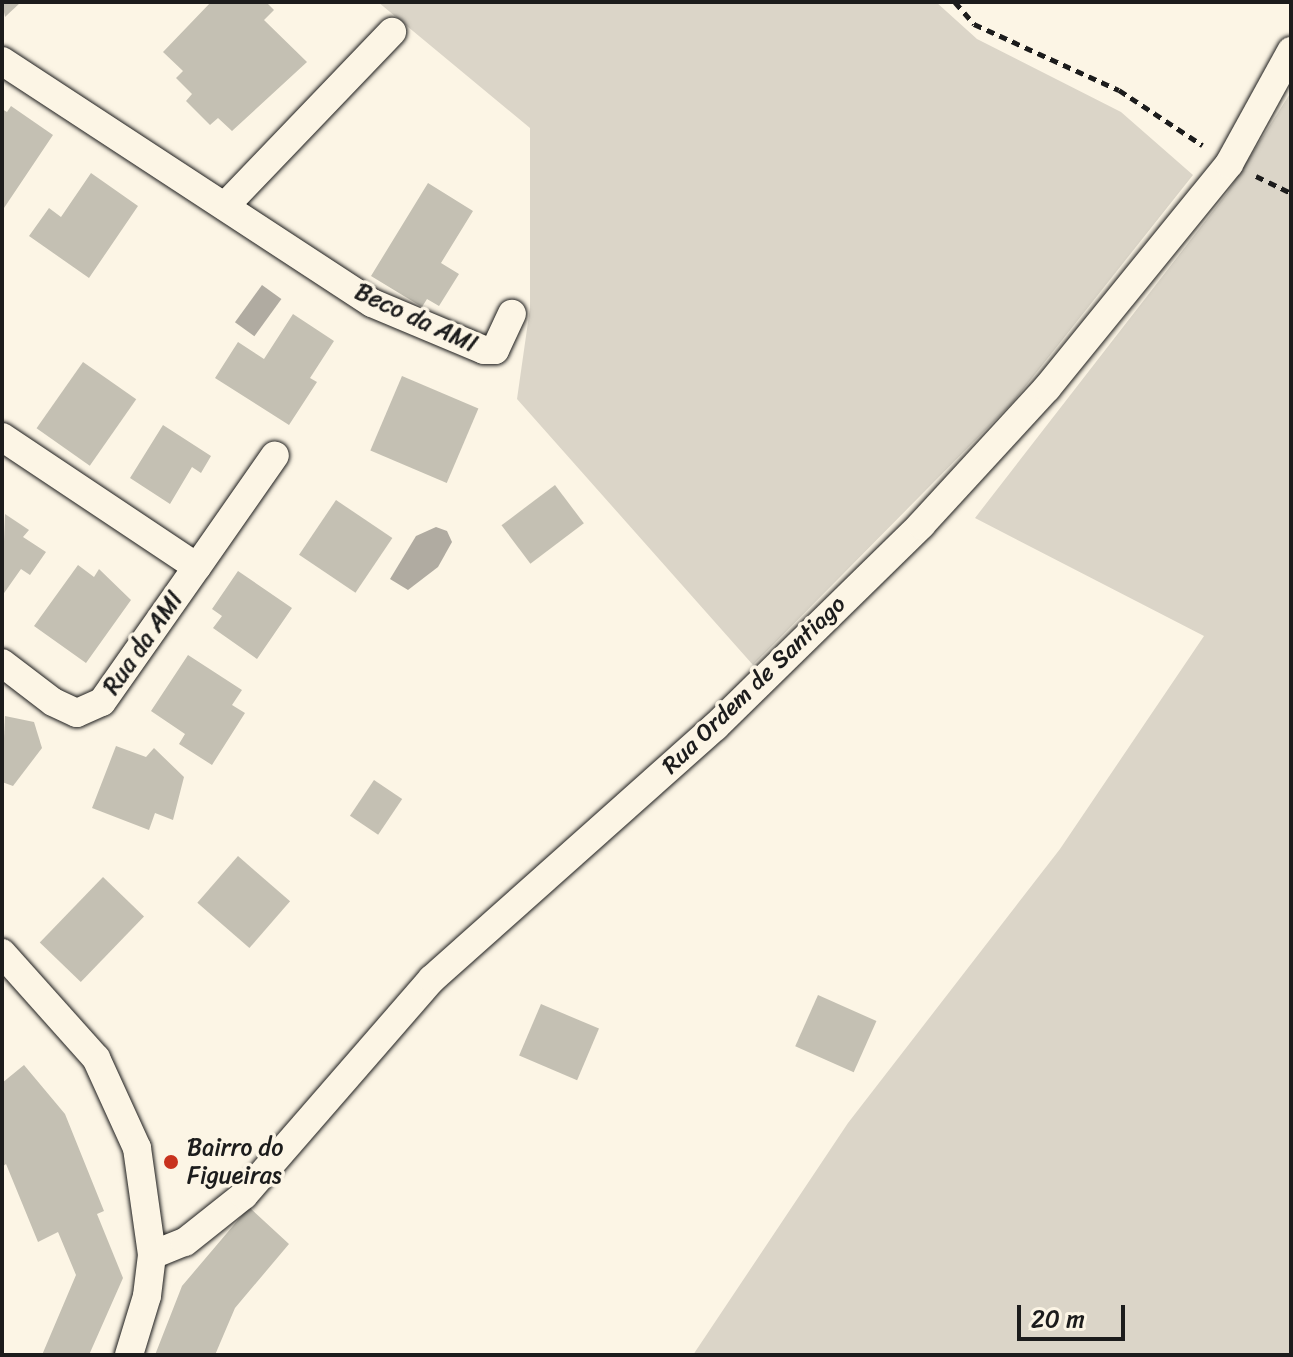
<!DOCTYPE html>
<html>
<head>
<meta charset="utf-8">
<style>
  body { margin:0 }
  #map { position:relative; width:1293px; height:1357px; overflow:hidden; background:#fcf5e5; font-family:Sriracha,sans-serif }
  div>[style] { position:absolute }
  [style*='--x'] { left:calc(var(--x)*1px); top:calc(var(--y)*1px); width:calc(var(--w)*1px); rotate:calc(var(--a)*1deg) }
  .green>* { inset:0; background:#dbd5c8 }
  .water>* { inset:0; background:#b0aba1; transform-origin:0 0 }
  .building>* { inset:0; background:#c4c0b3; transform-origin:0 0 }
  .path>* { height:5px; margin-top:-2.5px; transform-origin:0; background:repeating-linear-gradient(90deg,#1c1c1c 0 8px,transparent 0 14px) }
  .roads { filter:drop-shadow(0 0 2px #1c1c1c) drop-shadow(0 0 2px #1c1c1c) }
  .street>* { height:28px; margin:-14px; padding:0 14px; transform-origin:14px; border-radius:14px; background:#fcf5e5 }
  .dots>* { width:22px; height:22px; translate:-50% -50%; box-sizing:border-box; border:4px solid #fcf5e5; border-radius:50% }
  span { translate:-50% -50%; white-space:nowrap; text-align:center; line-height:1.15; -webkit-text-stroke:7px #fcf5e5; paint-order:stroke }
  .street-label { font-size:24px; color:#1c1c1c }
  .poi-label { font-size:24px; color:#1c1c1c }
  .left { translate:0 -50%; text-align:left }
  .frame { position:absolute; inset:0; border:4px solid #1c1c1c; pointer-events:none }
  .scale { position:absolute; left:1017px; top:1305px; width:108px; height:36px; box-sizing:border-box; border:4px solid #1c1c1c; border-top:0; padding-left:10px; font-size:24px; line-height:28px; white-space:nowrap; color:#1c1c1c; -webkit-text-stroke:6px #fcf5e5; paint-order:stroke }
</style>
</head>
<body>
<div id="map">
  <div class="green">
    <div style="clip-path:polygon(378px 2px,936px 2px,977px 39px,1121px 112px,1193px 175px,1013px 402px,753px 665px,517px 399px,530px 308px,530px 128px)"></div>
    <div style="clip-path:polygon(1291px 92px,1291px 1355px,693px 1355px,848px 1123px,1060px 849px,1204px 636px,975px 518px,1227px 193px)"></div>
  </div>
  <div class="water">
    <div style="left:262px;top:285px;width:24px;height:46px;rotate:36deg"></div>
    <div style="clip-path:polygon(436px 527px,447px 531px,452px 542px,438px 567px,408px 590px,390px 579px,416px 536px)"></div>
  </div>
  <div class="building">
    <div style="clip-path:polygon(2px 2px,21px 2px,5px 17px)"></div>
    <div style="clip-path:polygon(211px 2px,266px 2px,274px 10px,264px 20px,307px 62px,232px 131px,218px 118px,210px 125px,186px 101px,192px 94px,176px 78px,183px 71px,163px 52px)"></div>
    <div style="clip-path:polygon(11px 106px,53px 135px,4px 208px,2px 109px,7px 112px)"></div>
    <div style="clip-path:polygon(91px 173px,138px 206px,89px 278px,29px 236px,49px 208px,61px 217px)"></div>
    <div style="clip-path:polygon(428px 183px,473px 211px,441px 263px,459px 274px,439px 306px,427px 299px,422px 307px,371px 276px)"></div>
    <div style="clip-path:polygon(293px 314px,334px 341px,310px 378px,317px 382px,289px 425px,215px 378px,238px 342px,264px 359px)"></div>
    <div style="left:83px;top:362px;width:65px;height:81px;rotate:35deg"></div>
    <div style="left:402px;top:376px;width:83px;height:81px;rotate:23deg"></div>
    <div style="clip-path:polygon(163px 425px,211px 456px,201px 473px,192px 467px,170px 504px,130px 478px)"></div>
    <div style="left:555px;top:485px;width:48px;height:67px;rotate:53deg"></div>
    <div style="left:336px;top:500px;width:68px;height:66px;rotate:34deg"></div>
    <div style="clip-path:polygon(5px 514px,29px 530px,23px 537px,46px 552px,30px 575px,21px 569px,2px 596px)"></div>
    <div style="clip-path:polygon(78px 565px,94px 577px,99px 569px,131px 600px,86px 663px,34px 626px)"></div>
    <div style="clip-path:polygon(238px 571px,292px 608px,257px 659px,213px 628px,222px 616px,212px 609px)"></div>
    <div style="clip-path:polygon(188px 655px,242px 690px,232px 705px,245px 713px,212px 765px,179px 744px,185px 734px,151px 711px)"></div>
    <div style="clip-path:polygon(5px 716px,34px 722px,42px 748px,13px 786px,2px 782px)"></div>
    <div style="clip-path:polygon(116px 746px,146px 757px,154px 748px,184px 777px,173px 820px,155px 813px,149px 830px,92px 808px)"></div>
    <div style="left:374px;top:780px;width:34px;height:43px;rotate:34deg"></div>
    <div style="left:238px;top:856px;width:69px;height:62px;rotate:41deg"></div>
    <div style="left:103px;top:877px;width:57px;height:91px;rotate:44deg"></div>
    <div style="left:818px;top:995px;width:64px;height:56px;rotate:24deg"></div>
    <div style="left:541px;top:1004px;width:63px;height:56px;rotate:23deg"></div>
    <div style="clip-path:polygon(24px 1065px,65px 1114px,104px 1211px,97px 1214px,123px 1278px,89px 1355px,42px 1355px,76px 1275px,58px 1232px,38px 1242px,6px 1164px,2px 1167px,2px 1083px)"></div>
    <div style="clip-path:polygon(249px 1207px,289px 1244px,235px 1308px,215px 1355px,155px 1355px,182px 1286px)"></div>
  </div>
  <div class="path">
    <div style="--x:955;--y:2;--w:29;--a:49"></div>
    <div style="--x:974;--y:24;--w:159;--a:24.5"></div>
    <div style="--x:1119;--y:90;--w:100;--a:33.5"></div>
    <div style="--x:1256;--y:176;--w:39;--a:26"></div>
  </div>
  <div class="roads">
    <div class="street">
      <div style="--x:2;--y:61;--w:442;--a:33.2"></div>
      <div style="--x:372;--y:303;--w:121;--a:22.8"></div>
      <div style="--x:484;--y:350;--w:11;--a:0"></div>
      <div style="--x:495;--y:350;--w:40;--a:-65"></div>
      <div style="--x:226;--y:205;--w:240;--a:-46.2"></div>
      <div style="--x:2;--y:437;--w:234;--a:33.7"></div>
      <div style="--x:197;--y:567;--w:136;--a:-55.1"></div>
      <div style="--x:2;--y:663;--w:64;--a:37.4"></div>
      <div style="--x:53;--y:702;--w:26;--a:25"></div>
      <div style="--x:77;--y:713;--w:27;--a:-24"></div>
      <div style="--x:102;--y:702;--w:165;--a:-54.9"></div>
      <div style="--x:2;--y:953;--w:141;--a:48.2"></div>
      <div style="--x:96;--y:1058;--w:99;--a:65.5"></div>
      <div style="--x:137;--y:1148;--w:108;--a:82"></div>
      <div style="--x:152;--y:1255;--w:41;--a:97"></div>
      <div style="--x:147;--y:1296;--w:62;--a:107"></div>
      <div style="--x:152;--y:1255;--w:35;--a:-22"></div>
      <div style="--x:185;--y:1242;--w:75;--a:-38.5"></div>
      <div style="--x:244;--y:1195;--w:286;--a:-49"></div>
      <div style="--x:432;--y:979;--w:379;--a:-41.7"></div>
      <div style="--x:715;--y:727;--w:289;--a:-44.4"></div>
      <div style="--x:921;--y:525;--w:186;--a:-47.4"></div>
      <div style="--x:1047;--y:388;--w:289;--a:-50.9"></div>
      <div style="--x:1229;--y:164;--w:129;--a:-61.2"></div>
    </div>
  </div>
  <div class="dots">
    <div style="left:171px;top:1162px;background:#c8321e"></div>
  </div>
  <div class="street-label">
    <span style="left:416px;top:318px;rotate:25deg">Beco da AMI</span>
    <span style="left:143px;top:643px;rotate:-55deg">Rua da AMI</span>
    <span style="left:754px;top:685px;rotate:-44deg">Rua Ordem de Santiago</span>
  </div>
  <div class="poi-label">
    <span class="left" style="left:187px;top:1162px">Bairro do<br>Figueiras</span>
  </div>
  <div class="frame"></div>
  <div class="scale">20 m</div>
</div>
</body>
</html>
